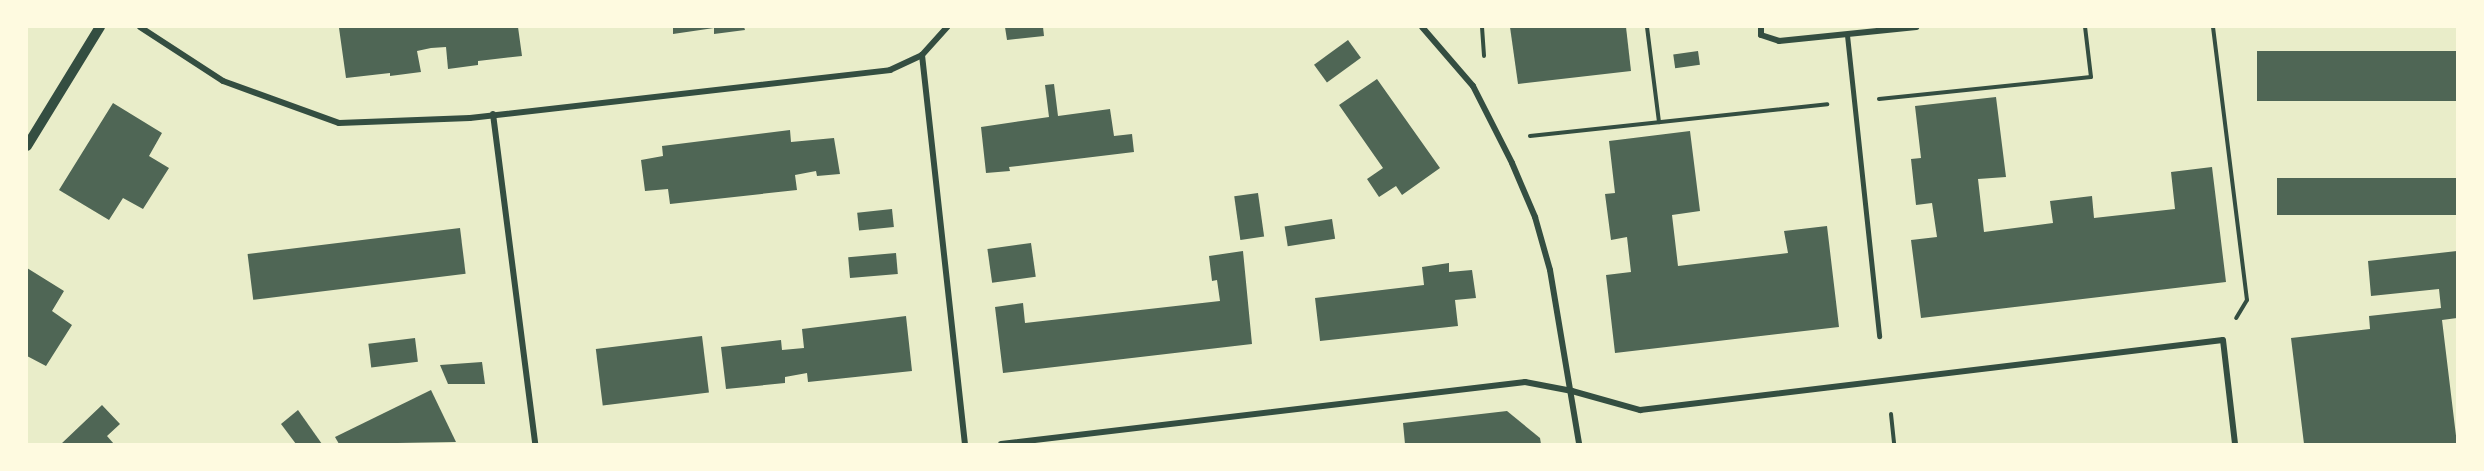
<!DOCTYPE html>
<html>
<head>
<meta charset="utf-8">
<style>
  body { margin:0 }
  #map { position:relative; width:2484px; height:471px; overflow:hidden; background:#e9edc9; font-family:"Nunito Sans",sans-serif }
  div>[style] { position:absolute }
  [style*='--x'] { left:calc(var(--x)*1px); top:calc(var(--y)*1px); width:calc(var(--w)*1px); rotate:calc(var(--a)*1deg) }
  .building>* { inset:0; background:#4f6655; transform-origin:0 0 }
  .path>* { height:4px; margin:-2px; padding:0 2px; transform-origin:2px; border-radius:2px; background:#344e41 }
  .pedestrian>* { height:5px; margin:-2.5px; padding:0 2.5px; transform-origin:2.5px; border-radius:2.5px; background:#344e41 }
  .minor>* { height:6px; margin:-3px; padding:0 3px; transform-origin:3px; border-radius:3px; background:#344e41 }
  .tertiary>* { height:10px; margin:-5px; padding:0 5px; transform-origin:5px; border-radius:5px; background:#344e41 }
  span { translate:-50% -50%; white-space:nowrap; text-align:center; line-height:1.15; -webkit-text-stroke:4.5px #fefae0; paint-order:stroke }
  .frame { position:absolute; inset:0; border:28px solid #fefae0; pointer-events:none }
</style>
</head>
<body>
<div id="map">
  <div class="building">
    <div style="clip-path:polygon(345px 27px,518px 27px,522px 56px,478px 61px,478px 65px,448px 69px,446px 47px,431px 48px,417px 51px,421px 72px,390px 76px,390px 73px,346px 78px,339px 28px)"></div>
    <div style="clip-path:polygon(673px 27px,714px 27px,714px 28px,673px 34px)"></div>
    <div style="clip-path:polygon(714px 27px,744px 27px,745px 30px,714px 34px)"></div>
    <div style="clip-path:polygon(1005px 27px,1043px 27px,1044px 36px,1007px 40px)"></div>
    <div style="clip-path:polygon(1510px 27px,1626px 27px,1631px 71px,1518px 84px)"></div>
    <div style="left:1348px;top:40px;width:22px;height:42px;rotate:54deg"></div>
    <div style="left:1698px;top:51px;width:14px;height:25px;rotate:82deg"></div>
    <div style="left:2457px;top:51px;width:50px;height:200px;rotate:90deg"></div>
    <div style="clip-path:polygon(1377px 79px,1440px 168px,1402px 195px,1396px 186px,1379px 197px,1367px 179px,1383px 168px,1339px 105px)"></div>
    <div style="clip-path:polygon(1054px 84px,1058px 116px,1110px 109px,1114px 136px,1132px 134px,1134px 152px,1009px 167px,1010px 171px,986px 173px,981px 127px,1049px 117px,1045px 85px)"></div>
    <div style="clip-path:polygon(1996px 97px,2006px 177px,1978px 179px,1984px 232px,2053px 223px,2050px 201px,2092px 196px,2094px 218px,2175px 209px,2171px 172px,2212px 167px,2226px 282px,1921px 318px,1911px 240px,1937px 237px,1932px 203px,1916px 205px,1911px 159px,1921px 158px,1915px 106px)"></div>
    <div style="clip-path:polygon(113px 103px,162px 133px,149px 156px,169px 168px,143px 209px,123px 198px,109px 220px,59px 190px)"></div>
    <div style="clip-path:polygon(790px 130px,791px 142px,834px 138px,840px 174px,817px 176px,816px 171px,795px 175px,797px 190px,670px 204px,668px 189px,645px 191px,641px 160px,663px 156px,662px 146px)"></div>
    <div style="clip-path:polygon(1690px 131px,1700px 211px,1672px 215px,1678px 266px,1788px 253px,1784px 231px,1827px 226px,1839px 327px,1615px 353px,1606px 275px,1631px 272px,1627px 237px,1611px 240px,1605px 194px,1615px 193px,1609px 141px)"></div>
    <div style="left:2457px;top:178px;width:37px;height:180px;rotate:90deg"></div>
    <div style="left:1258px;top:193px;width:44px;height:24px;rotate:82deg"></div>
    <div style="left:892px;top:209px;width:18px;height:35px;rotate:84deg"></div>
    <div style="left:1332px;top:219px;width:20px;height:48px;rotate:81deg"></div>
    <div style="left:460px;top:228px;width:46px;height:214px;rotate:83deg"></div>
    <div style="left:1031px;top:243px;width:34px;height:44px;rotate:82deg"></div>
    <div style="clip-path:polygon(1243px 251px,1252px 344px,1003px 373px,995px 307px,1023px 303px,1025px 323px,1220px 301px,1217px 280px,1212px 281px,1209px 256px)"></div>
    <div style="clip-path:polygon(2457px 251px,2457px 318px,2442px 320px,2457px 444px,2304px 444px,2291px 338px,2370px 329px,2369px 316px,2441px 308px,2439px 289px,2371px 296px,2368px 261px)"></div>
    <div style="left:896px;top:253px;width:21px;height:48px;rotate:85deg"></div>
    <div style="clip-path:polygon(1449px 263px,1449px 272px,1472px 270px,1476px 298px,1455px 300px,1458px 326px,1320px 341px,1315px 298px,1424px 285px,1422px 267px)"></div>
    <div style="clip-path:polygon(27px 268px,64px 291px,52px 311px,72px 325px,46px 366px,27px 356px)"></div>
    <div style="clip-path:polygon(906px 316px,912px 371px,808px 382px,807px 373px,785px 377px,785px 383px,726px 389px,721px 347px,781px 340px,782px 350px,804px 348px,802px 329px)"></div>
    <div style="left:702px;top:336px;width:57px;height:107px;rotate:83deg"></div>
    <div style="left:415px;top:338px;width:24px;height:47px;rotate:83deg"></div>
    <div style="clip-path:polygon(482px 362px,485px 384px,448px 384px,440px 365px)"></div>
    <div style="clip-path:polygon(431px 390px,456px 442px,339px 444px,335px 437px)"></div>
    <div style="clip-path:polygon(102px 405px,120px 424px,107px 436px,114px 444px,61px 444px)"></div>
    <div style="clip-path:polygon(298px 410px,322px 444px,296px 444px,281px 424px)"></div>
    <div style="clip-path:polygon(1507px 411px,1540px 438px,1541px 444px,1405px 444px,1403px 423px)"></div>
  </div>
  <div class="path">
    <div style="--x:1482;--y:27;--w:29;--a:86"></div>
    <div style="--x:1647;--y:27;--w:96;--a:82.8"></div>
    <div style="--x:2213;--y:27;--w:275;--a:82.9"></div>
    <div style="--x:2247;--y:300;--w:21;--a:121"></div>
    <div style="--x:1879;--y:99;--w:213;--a:-5.9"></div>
    <div style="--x:2091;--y:77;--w:50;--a:-96.8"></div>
    <div style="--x:1530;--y:136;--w:299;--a:-6.1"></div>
    <div style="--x:1891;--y:414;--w:30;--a:84"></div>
  </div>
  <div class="pedestrian">
    <div style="--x:1847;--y:35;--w:303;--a:83.9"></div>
  </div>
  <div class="minor">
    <div style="--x:140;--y:27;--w:99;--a:33"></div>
    <div style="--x:223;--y:81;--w:123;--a:19.9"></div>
    <div style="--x:339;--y:123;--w:131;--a:-2.2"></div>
    <div style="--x:470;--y:118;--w:423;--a:-6.5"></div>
    <div style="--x:890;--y:70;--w:35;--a:-25"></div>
    <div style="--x:922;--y:55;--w:38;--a:-48"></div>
    <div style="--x:1422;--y:27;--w:78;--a:49.2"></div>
    <div style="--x:1473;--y:86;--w:86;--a:63.1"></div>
    <div style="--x:1512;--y:163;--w:59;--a:66.9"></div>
    <div style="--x:1535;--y:217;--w:55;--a:74.2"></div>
    <div style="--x:1550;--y:270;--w:176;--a:80.5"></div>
    <div style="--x:1761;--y:27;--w:8;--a:90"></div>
    <div style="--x:1761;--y:35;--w:19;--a:18"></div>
    <div style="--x:1779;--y:41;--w:138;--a:-5.8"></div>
    <div style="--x:922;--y:55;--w:391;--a:83.7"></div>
    <div style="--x:493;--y:114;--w:333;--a:82.7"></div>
    <div style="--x:1001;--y:444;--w:528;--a:-6.75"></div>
    <div style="--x:1525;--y:382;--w:48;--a:10.8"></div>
    <div style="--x:1572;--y:391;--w:71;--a:15.6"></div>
    <div style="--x:1640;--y:410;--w:587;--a:-6.85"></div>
    <div style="--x:2223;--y:340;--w:105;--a:83.4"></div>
  </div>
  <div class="tertiary">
    <div style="--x:27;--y:146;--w:140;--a:-58.5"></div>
  </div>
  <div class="frame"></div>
</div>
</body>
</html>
